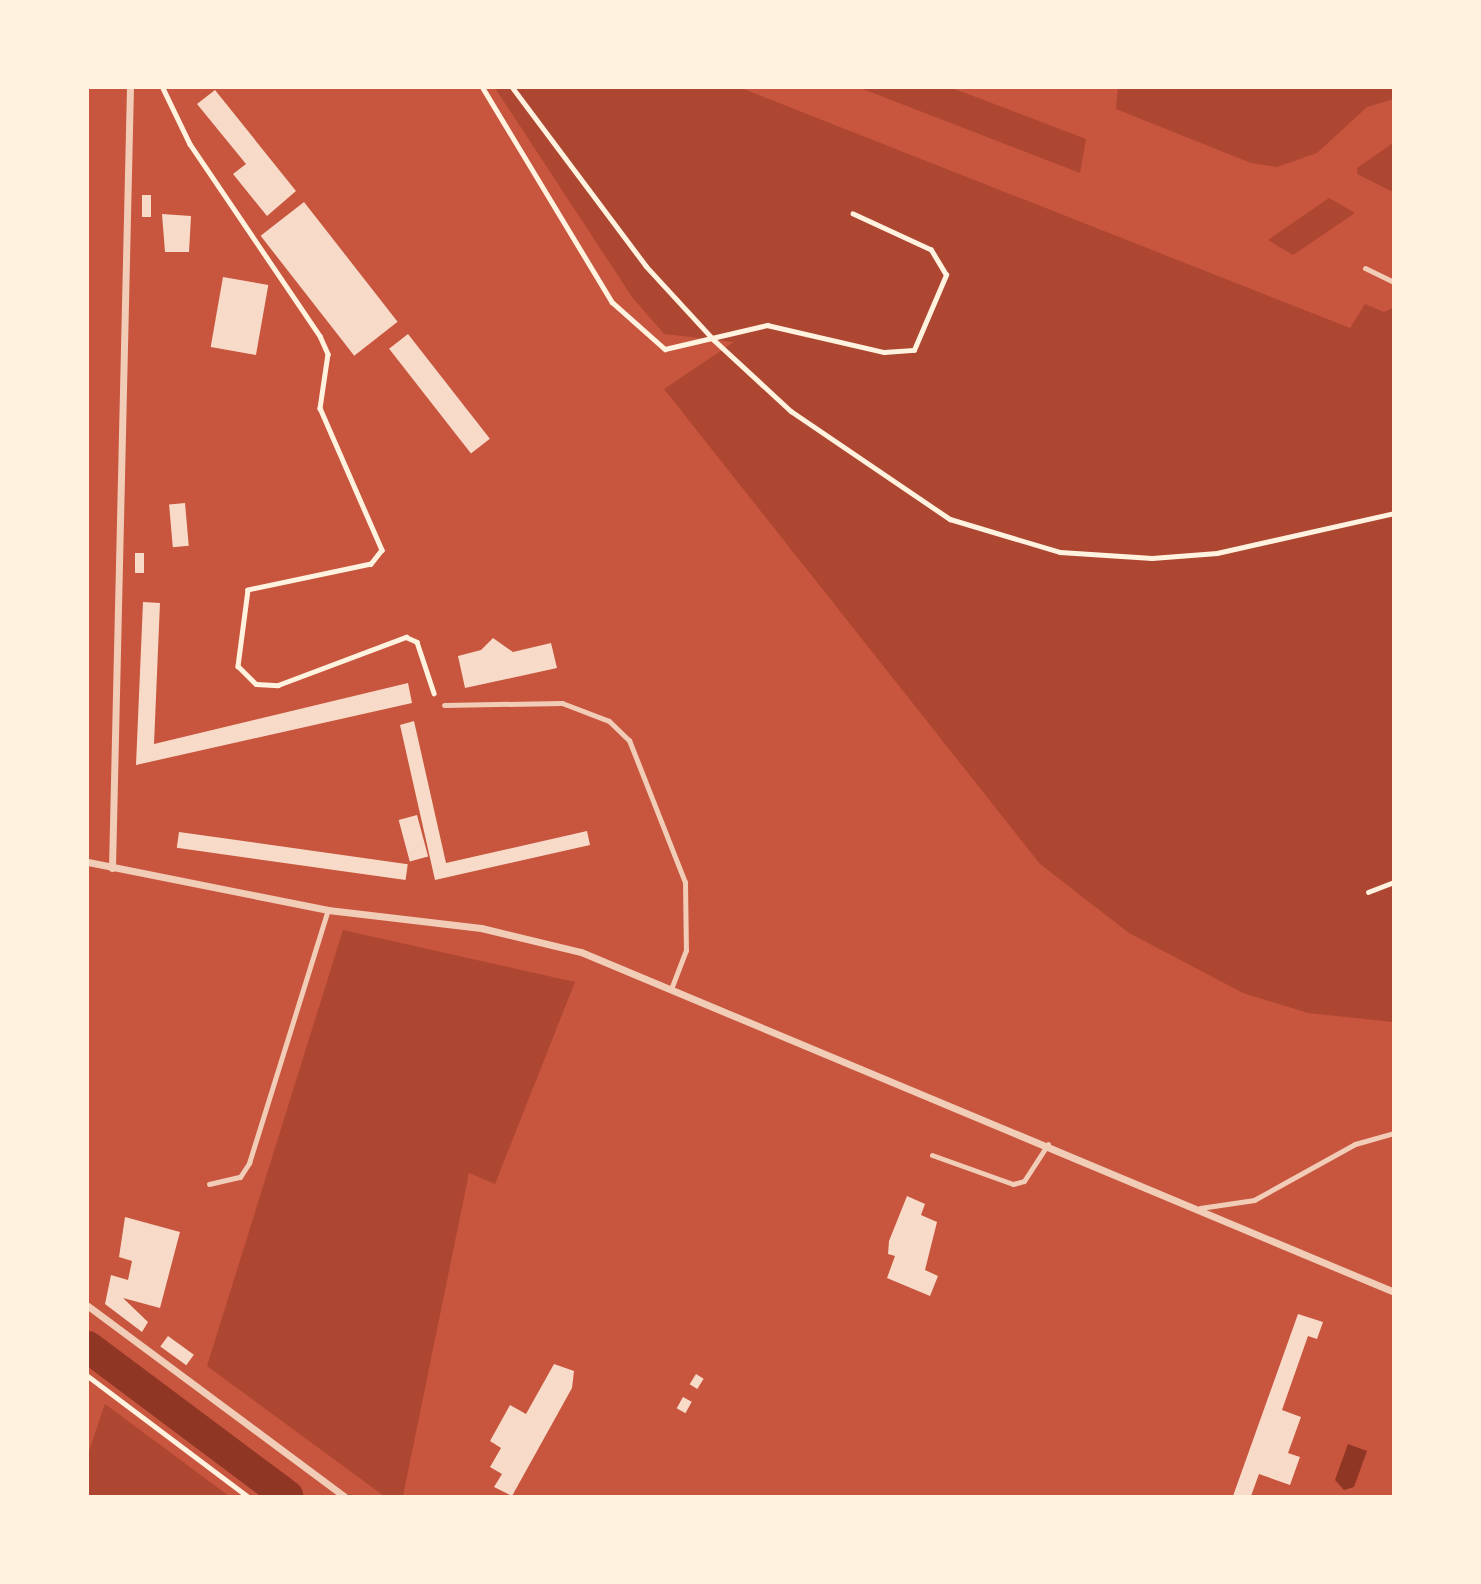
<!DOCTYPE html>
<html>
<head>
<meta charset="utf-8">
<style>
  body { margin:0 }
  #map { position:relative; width:1481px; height:1584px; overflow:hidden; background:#c8553d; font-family:"Exo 2",sans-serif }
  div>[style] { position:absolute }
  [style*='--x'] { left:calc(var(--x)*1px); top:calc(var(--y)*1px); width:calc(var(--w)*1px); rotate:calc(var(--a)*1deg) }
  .green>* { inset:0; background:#ae4732 }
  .water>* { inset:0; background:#8f3625 }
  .canal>* { height:32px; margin:-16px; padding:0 16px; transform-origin:16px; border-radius:16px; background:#8f3625 }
  .building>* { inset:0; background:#f7dbc8; transform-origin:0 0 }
  .path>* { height:4.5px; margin:-2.25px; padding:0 2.25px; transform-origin:2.25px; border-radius:2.25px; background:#fff3e0 }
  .service>* { height:5px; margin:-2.5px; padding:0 2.5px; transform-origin:2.5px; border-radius:2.5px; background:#f1ccb7 }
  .minor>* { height:7px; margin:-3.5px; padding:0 3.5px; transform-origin:3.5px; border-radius:3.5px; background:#f1ccb7 }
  span { translate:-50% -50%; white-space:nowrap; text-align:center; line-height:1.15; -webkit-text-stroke:7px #fff3e0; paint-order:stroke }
  .frame { position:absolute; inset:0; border:89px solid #fff3e0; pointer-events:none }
</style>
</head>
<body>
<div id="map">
  <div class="green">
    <div style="clip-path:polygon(495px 88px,741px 88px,1350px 328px,1365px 304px,1384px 312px,1393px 308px,1393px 1022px,1308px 1013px,1243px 993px,1129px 933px,1040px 864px,664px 389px,734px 342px,664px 334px,632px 297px)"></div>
    <div style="clip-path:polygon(860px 88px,952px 88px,1086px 139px,1080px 173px)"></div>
    <div style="clip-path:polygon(1118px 88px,1393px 88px,1394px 99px,1367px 107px,1317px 153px,1277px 167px,1251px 163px,1116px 109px)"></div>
    <div style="clip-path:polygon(1393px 143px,1393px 189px,1391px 191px,1357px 174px,1357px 168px)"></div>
    <div style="clip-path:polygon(1329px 198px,1355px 213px,1293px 255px,1268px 240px)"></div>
    <div style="clip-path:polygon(343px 930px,575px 982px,495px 1184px,469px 1173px,403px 1496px,384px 1496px,207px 1366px)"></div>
    <div style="clip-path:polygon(105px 1404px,229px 1496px,88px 1496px,88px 1454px)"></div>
  </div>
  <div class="water">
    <div style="clip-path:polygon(1348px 1444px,1367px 1451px,1354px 1487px,1344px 1490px,1335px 1480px)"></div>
  </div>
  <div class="canal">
    <div style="--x:88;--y:1347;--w:249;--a:36.8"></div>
  </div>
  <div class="building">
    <div style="clip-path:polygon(215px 90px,296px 191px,267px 216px,233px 174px,246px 164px,197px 104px)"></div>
    <div style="left:142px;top:195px;width:9px;height:22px"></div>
    <div style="left:304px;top:202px;width:152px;height:55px;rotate:52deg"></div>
    <div style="clip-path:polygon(162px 214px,191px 216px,189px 252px,165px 252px)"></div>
    <div style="left:223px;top:277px;width:46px;height:71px;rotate:10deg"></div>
    <div style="left:408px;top:334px;width:133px;height:24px;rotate:52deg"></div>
    <div style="left:185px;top:503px;width:43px;height:16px;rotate:85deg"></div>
    <div style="left:135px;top:553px;width:9px;height:20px"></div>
    <div style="clip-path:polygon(143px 602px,160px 603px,154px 744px,408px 683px,412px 703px,136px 765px)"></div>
    <div style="clip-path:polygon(493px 638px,513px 652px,551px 643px,557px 668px,465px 688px,458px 656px,481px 650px)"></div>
    <div style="clip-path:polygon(414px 721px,446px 863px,587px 831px,590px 845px,435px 880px,400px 725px)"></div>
    <div style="left:417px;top:815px;width:43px;height:19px;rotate:75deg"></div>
    <div style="left:179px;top:832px;width:231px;height:16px;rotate:8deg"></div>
    <div style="clip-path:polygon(907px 1196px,925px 1204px,921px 1215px,937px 1222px,925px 1270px,938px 1276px,930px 1296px,887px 1278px,895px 1256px,888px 1254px,889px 1241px)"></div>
    <div style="clip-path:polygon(125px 1217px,180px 1232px,160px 1308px,123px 1298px,148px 1322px,142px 1332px,105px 1304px,111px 1275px,128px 1280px,132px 1261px,119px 1257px)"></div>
    <div style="clip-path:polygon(1298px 1314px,1323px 1322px,1317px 1339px,1308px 1336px,1282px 1410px,1301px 1417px,1288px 1453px,1300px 1457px,1290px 1485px,1259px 1474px,1251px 1496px,1233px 1496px)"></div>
    <div style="left:168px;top:1336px;width:32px;height:13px;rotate:36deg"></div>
    <div style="clip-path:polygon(554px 1364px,574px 1371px,572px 1388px,512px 1496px,494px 1487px,502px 1474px,490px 1467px,501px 1448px,490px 1441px,510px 1405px,526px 1414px)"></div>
    <div style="left:696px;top:1374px;width:9px;height:12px;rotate:32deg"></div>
    <div style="left:683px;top:1397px;width:10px;height:13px;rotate:29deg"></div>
  </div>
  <div class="path">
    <div style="--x:163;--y:88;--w:62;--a:64.3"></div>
    <div style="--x:190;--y:144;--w:232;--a:55.9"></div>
    <div style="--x:320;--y:336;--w:20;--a:66"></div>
    <div style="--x:328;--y:354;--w:55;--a:98.4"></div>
    <div style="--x:320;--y:408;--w:155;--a:66.4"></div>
    <div style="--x:382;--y:550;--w:18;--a:128"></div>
    <div style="--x:371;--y:564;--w:126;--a:168.1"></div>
    <div style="--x:248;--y:590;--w:77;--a:97.5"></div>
    <div style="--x:238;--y:666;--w:25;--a:45"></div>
    <div style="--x:256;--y:684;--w:22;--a:3"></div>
    <div style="--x:278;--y:685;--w:137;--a:-20.6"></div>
    <div style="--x:406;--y:637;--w:12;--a:24"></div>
    <div style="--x:417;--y:642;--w:54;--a:71.6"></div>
    <div style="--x:483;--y:88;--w:250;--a:58.9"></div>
    <div style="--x:612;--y:302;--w:71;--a:41.6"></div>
    <div style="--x:665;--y:349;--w:105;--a:-13.2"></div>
    <div style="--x:767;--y:325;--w:120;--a:13"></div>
    <div style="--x:884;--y:352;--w:30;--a:-4"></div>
    <div style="--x:914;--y:350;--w:82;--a:-66.9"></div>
    <div style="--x:946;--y:275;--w:29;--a:-121"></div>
    <div style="--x:931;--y:250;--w:86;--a:-155.2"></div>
    <div style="--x:513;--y:88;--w:222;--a:53.2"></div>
    <div style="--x:646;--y:266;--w:100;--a:47.4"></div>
    <div style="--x:714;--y:340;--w:105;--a:42.7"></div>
    <div style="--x:791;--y:411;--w:192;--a:34.2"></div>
    <div style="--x:950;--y:519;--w:115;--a:16.7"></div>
    <div style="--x:1060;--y:552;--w:92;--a:3.7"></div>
    <div style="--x:1152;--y:558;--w:65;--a:-4.4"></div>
    <div style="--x:1217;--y:553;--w:181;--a:-12.7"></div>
    <div style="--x:1368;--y:892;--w:28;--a:-21"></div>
    <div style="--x:88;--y:1376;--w:199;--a:37"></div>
  </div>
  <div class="service">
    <div style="--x:1365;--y:268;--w:32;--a:26"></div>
    <div style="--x:444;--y:705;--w:118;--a:-1"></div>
    <div style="--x:562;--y:703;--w:50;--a:21"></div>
    <div style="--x:609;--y:721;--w:28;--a:44"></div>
    <div style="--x:629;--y:740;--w:153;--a:68.5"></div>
    <div style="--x:685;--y:882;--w:68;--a:89.2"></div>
    <div style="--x:686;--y:950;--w:40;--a:111"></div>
    <div style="--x:932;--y:1155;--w:86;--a:19.7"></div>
    <div style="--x:1013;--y:1184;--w:11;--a:-15"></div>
    <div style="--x:1024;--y:1181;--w:44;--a:-57"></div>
    <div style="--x:209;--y:1184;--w:32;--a:-13"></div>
    <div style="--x:240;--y:1177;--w:17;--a:-57"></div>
    <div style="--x:249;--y:1163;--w:265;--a:-72.7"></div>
    <div style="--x:1200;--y:1208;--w:55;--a:-8.4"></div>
    <div style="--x:1254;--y:1200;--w:115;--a:-29"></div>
    <div style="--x:1355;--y:1144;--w:41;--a:-15.8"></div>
  </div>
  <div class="minor">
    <div style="--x:88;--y:862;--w:245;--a:11.3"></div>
    <div style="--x:328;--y:910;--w:154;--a:6.7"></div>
    <div style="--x:481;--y:928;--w:103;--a:13.5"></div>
    <div style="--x:581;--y:952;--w:881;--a:22.69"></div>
    <div style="--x:112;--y:868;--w:780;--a:-88.68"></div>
    <div style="--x:88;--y:1306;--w:319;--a:36.6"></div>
  </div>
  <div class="frame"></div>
</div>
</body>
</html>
